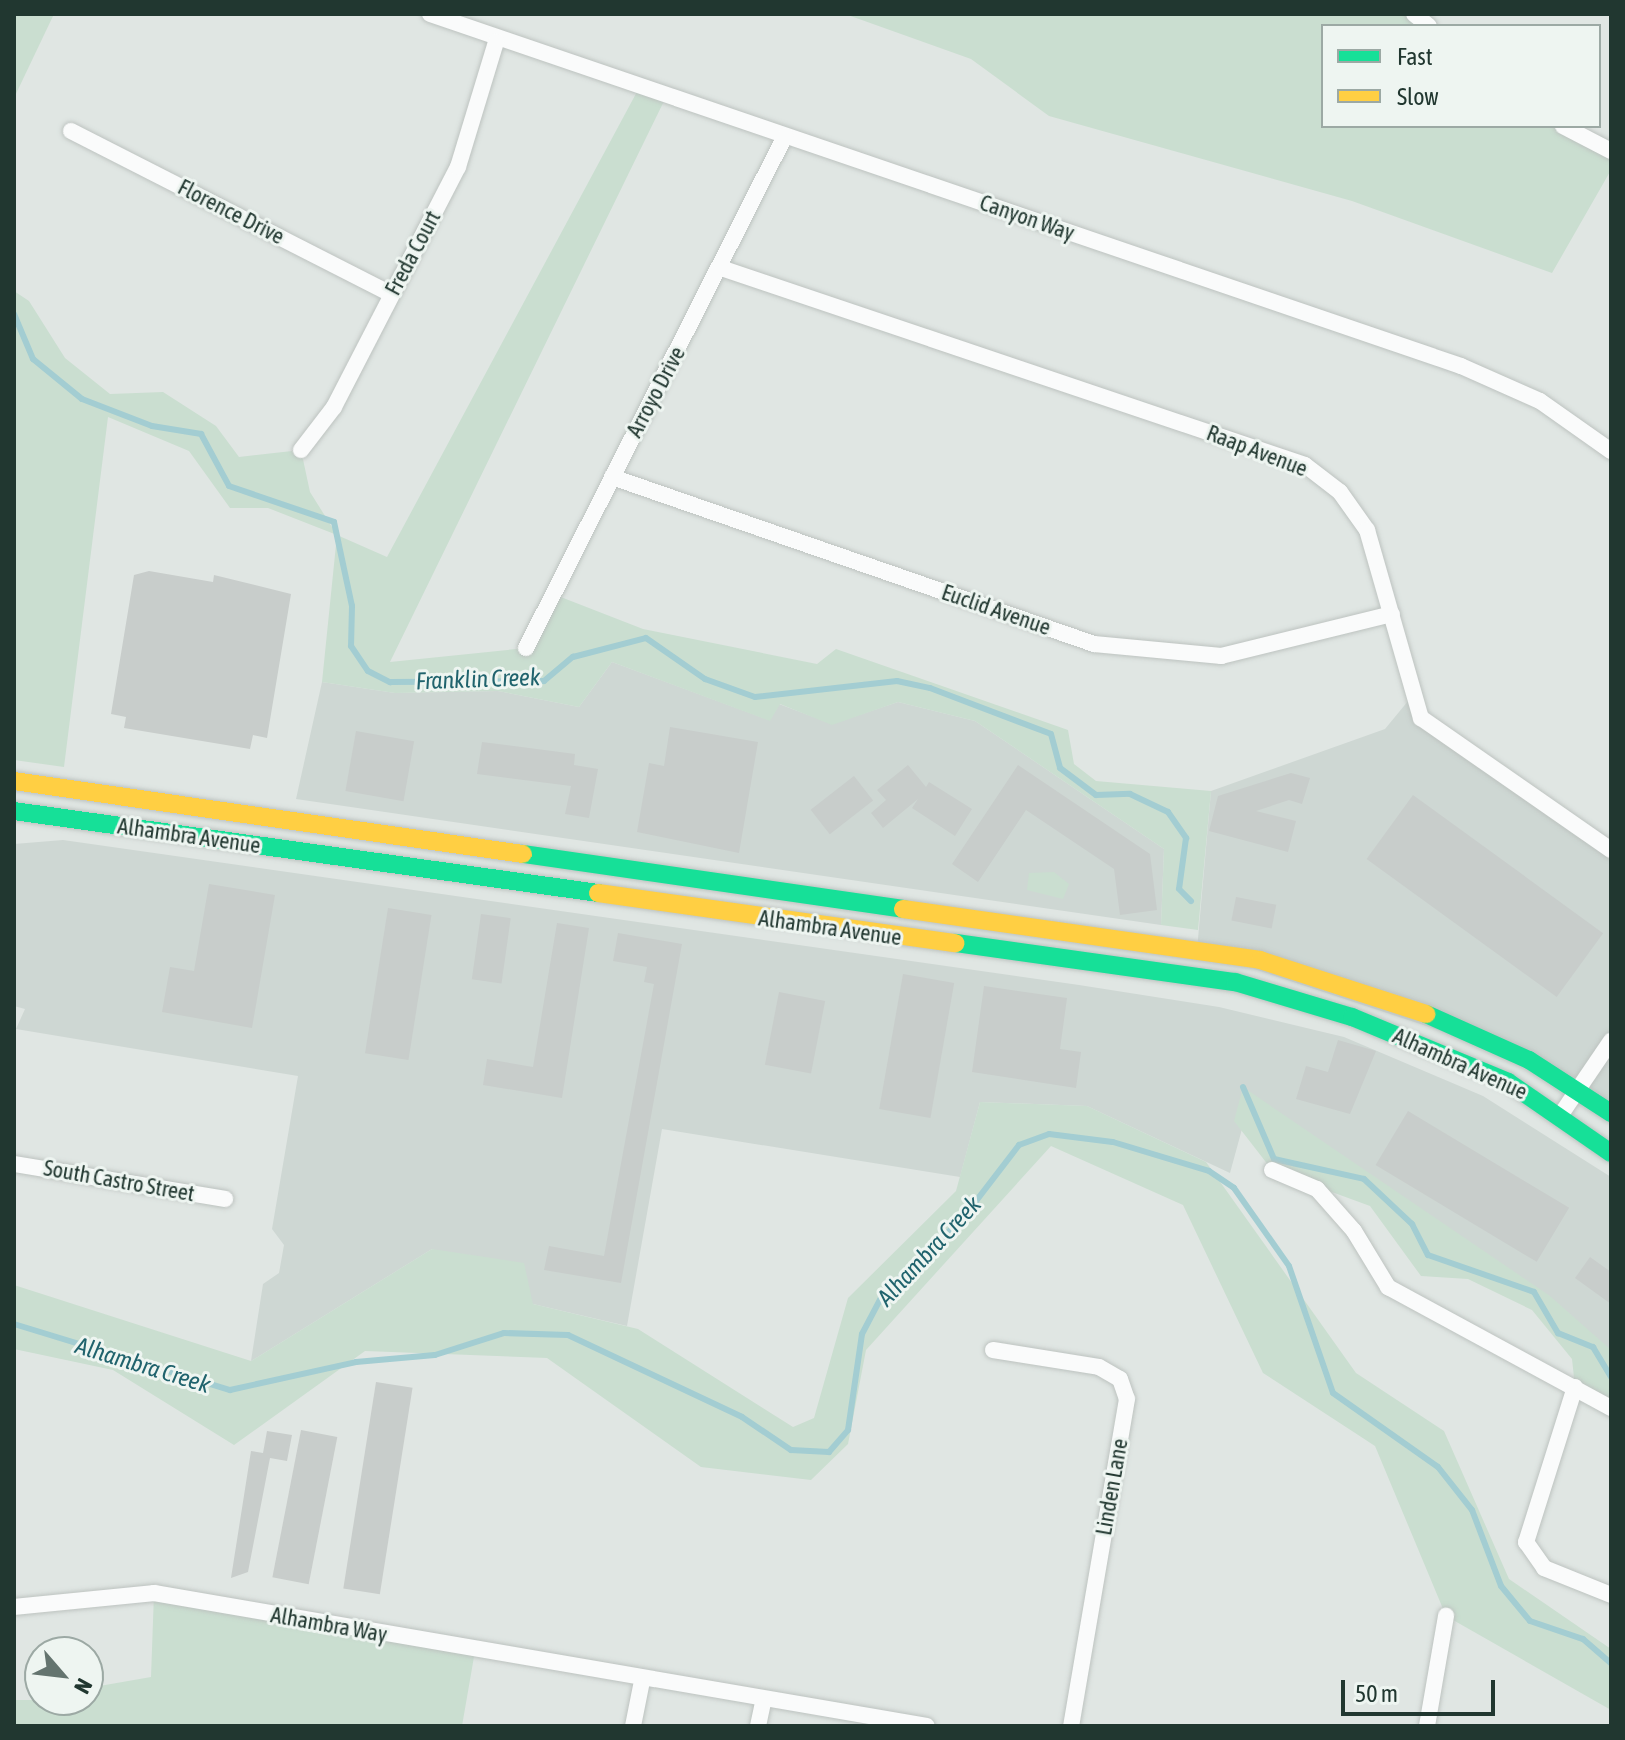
<!DOCTYPE html>
<html>
<head>
<meta charset="utf-8">
<style>
  body { margin:0 }
  #map { position:relative; width:1625px; height:1740px; overflow:hidden; background:#e0e6e3; font-family:"Asap Condensed",sans-serif }
  div>[style] { position:absolute }
  [style*='--x'] { left:calc(var(--x)*1px); top:calc(var(--y)*1px); width:calc(var(--w)*1px); rotate:calc(var(--a)*1deg) }
  .built>* { inset:0; background:#ced7d3 }
  .green>* { inset:0; background:#caded0 }
  .stream>* { height:6px; margin:-3px; padding:0 3px; transform-origin:3px; border-radius:3px; background:#a3cdd2 }
  .building>* { inset:0; background:#c8cdcb; transform-origin:0 0 }
  .roads { filter:drop-shadow(0 0 2px #bdc3c0) drop-shadow(0 0 2px #bdc3c0) }
  .street>* { height:16px; margin:-8px; padding:0 8px; transform-origin:8px; border-radius:8px; background:#fafbfb }
  .fast>* { height:18px; margin:-9px; padding:0 9px; transform-origin:9px; border-radius:9px; background:#16e098 }
  .slow>* { height:18px; margin:-9px; padding:0 9px; transform-origin:9px; border-radius:9px; background:#ffcf43 }
  span { translate:-50% -50%; white-space:nowrap; text-align:center; line-height:1.15; -webkit-text-stroke:6px #eef5f1; paint-order:stroke }
  .street-label { font-size:22px; color:#213730 }
  .water-label { font-size:24px; color:#20636d; font-style:italic }
  .frame { position:absolute; inset:0; border:16px solid #213730; pointer-events:none }
  .legend { position:absolute; left:1321px; top:24px; width:280px; height:104px; box-sizing:border-box; background:#eef5f1; border:2px solid #9ca9a4; margin:0; padding:10px 14px; list-style:none; font-size:24px; color:#213730 }
  .legend li { display:flex; align-items:center; gap:16px; height:40px }
  .legend b { width:40px; border:2px solid #9ca9a4 }
  .north { position:absolute; left:24px; top:1636px; width:80px; height:80px; box-sizing:border-box; background:#eef5f1; border:2px solid #9ca9a4; border-radius:50%; rotate:118deg; font-size:22px; font-weight:700; line-height:32px; text-align:center; color:#213730 }
  .north::after { content:''; display:block; margin:auto; width:28px; height:36px; background:#64746f; clip-path:polygon(50% 0,100% 100%,50% 72%,0 100%) }
  .scale { position:absolute; left:1341px; top:1680px; width:154px; height:36px; box-sizing:border-box; border:4px solid #213730; border-top:0; padding-left:10px; font-size:24px; line-height:28px; white-space:nowrap; color:#213730; -webkit-text-stroke:6px #eef5f1; paint-order:stroke }
</style>
</head>
<body>
<div id="map">
  <div class="built">
    <div style="clip-path:polygon(612px 662px,769px 720px,779px 704px,832px 724px,898px 702px,975px 721px,1164px 849px,1161px 925px,296px 799px,322px 682px,395px 693px,498px 691px,579px 707px)"></div>
    <div style="clip-path:polygon(1413px 695px,1421px 718px,1611px 850px,1611px 1113px,1529px 1060px,1197px 950px,1211px 791px,1385px 729px)"></div>
    <div style="clip-path:polygon(63px 840px,1079px 985px,1219px 1007px,1344px 1037px,1483px 1096px,1611px 1177px,1611px 1350px,1251px 1096px,1230px 1173px,1087px 1106px,980px 1102px,960px 1177px,662px 1129px,627px 1326px,533px 1304px,432px 1249px,251px 1361px,263px 1284px,279px 1273px,284px 1245px,272px 1229px,298px 1076px,16px 1029px,25px 1009px,14px 1006px,14px 844px)"></div>
  </div>
  <div class="green">
    <div style="clip-path:polygon(14px 14px,54px 14px,14px 98px)"></div>
    <div style="clip-path:polygon(845px 14px,1414px 14px,1429px 26px,1323px 26px,1323px 126px,1563px 126px,1611px 151px,1611px 170px,1552px 273px,1352px 201px,1049px 116px,971px 59px)"></div>
    <div style="clip-path:polygon(639px 88px,666px 97px,390px 662px,526px 648px,553px 594px,643px 629px,817px 664px,836px 649px,1068px 730px,1074px 764px,1096px 781px,1211px 791px,1198px 930px,1161px 925px,1164px 849px,975px 721px,898px 702px,832px 725px,780px 704px,770px 721px,612px 662px,579px 707px,498px 691px,395px 693px,322px 682px,337px 535px,268px 508px,230px 508px,189px 451px,108px 417px,64px 767px,14px 760px,14px 291px,29px 301px,65px 358px,110px 394px,163px 392px,216px 426px,239px 457px,301px 450px,310px 492px,337px 535px,387px 557px)"></div>
    <div style="clip-path:polygon(1054px 872px,1069px 884px,1063px 899px,1027px 890px,1029px 873px)"></div>
    <div style="clip-path:polygon(1243px 1087px,1550px 1296px,1611px 1350px,1611px 1408px,1575px 1387px,1572px 1359px,1532px 1310px,1468px 1279px,1421px 1276px,1370px 1206px,1272px 1170px,1234px 1121px)"></div>
    <div style="clip-path:polygon(980px 1102px,1087px 1106px,1206px 1162px,1356px 1373px,1444px 1431px,1509px 1579px,1611px 1649px,1611px 1710px,1446px 1616px,1375px 1446px,1263px 1373px,1183px 1205px,1051px 1146px,866px 1350px,848px 1444px,811px 1480px,701px 1467px,547px 1358px,365px 1351px,234px 1445px,113px 1370px,14px 1349px,14px 1285px,251px 1361px,432px 1249px,524px 1263px,533px 1304px,638px 1329px,793px 1427px,814px 1418px,848px 1298px,956px 1191px)"></div>
    <div style="clip-path:polygon(154px 1593px,475px 1651px,462px 1726px,14px 1726px,14px 1700px,88px 1700px,88px 1688px,151px 1677px)"></div>
  </div>
  <div class="stream">
    <div style="--x:14;--y:314;--w:49;--a:67.1"></div>
    <div style="--x:33;--y:359;--w:63;--a:39.2"></div>
    <div style="--x:82;--y:399;--w:75;--a:21.1"></div>
    <div style="--x:152;--y:426;--w:50;--a:9.3"></div>
    <div style="--x:201;--y:434;--w:59;--a:61.7"></div>
    <div style="--x:229;--y:486;--w:111;--a:18.9"></div>
    <div style="--x:334;--y:522;--w:86;--a:77.9"></div>
    <div style="--x:352;--y:606;--w:40;--a:91.4"></div>
    <div style="--x:351;--y:646;--w:30;--a:56"></div>
    <div style="--x:368;--y:671;--w:25;--a:27"></div>
    <div style="--x:390;--y:682;--w:154;--a:-0.4"></div>
    <div style="--x:544;--y:681;--w:38;--a:-40"></div>
    <div style="--x:573;--y:657;--w:75;--a:-14.6"></div>
    <div style="--x:646;--y:638;--w:72;--a:34.8"></div>
    <div style="--x:705;--y:679;--w:53;--a:19.8"></div>
    <div style="--x:755;--y:697;--w:143;--a:-6.4"></div>
    <div style="--x:897;--y:681;--w:34;--a:12"></div>
    <div style="--x:930;--y:688;--w:129;--a:20.8"></div>
    <div style="--x:1051;--y:734;--w:35;--a:75"></div>
    <div style="--x:1060;--y:768;--w:45;--a:36.9"></div>
    <div style="--x:1096;--y:795;--w:34;--a:-2"></div>
    <div style="--x:1130;--y:794;--w:42;--a:25.3"></div>
    <div style="--x:1168;--y:812;--w:32;--a:55"></div>
    <div style="--x:1186;--y:838;--w:51;--a:97.8"></div>
    <div style="--x:1179;--y:889;--w:17;--a:45"></div>
    <div style="--x:1243;--y:1087;--w:78;--a:66.7"></div>
    <div style="--x:1274;--y:1159;--w:92;--a:12.5"></div>
    <div style="--x:1364;--y:1179;--w:66;--a:43.2"></div>
    <div style="--x:1412;--y:1224;--w:35;--a:63"></div>
    <div style="--x:1428;--y:1255;--w:112;--a:19.2"></div>
    <div style="--x:1534;--y:1292;--w:48;--a:59.7"></div>
    <div style="--x:1558;--y:1333;--w:38;--a:22"></div>
    <div style="--x:1593;--y:1347;--w:35;--a:59"></div>
    <div style="--x:14;--y:1324;--w:226;--a:17"></div>
    <div style="--x:230;--y:1390;--w:129;--a:-12.5"></div>
    <div style="--x:356;--y:1362;--w:79;--a:-5.1"></div>
    <div style="--x:435;--y:1355;--w:72;--a:-17.7"></div>
    <div style="--x:504;--y:1333;--w:64;--a:1.8"></div>
    <div style="--x:568;--y:1335;--w:192;--a:25.2"></div>
    <div style="--x:742;--y:1417;--w:59;--a:34"></div>
    <div style="--x:791;--y:1450;--w:38;--a:3"></div>
    <div style="--x:829;--y:1452;--w:29;--a:-49"></div>
    <div style="--x:848;--y:1430;--w:97;--a:-81.7"></div>
    <div style="--x:862;--y:1334;--w:45;--a:-62.3"></div>
    <div style="--x:883;--y:1294;--w:110;--a:-43.5"></div>
    <div style="--x:963;--y:1218;--w:92;--a:-52.5"></div>
    <div style="--x:1019;--y:1145;--w:32;--a:-20"></div>
    <div style="--x:1049;--y:1134;--w:64;--a:7.1"></div>
    <div style="--x:1113;--y:1142;--w:100;--a:16.8"></div>
    <div style="--x:1209;--y:1171;--w:30;--a:34"></div>
    <div style="--x:1234;--y:1188;--w:95;--a:54.8"></div>
    <div style="--x:1289;--y:1266;--w:134;--a:70.9"></div>
    <div style="--x:1333;--y:1393;--w:128;--a:35.2"></div>
    <div style="--x:1438;--y:1467;--w:55;--a:51.7"></div>
    <div style="--x:1472;--y:1510;--w:81;--a:69.1"></div>
    <div style="--x:1501;--y:1586;--w:45;--a:50.4"></div>
    <div style="--x:1530;--y:1621;--w:56;--a:18.8"></div>
    <div style="--x:1583;--y:1639;--w:37;--a:41"></div>
  </div>
  <div class="building">
    <div style="clip-path:polygon(149px 571px,213px 582px,214px 575px,291px 594px,267px 738px,253px 735px,250px 749px,124px 728px,126px 717px,111px 714px,134px 575px)"></div>
    <div style="clip-path:polygon(670px 727px,758px 742px,739px 853px,637px 832px,649px 763px,664px 766px)"></div>
    <div style="left:356px;top:731px;width:59px;height:61px;rotate:10deg"></div>
    <div style="clip-path:polygon(482px 742px,575px 754px,574px 765px,598px 769px,589px 818px,565px 814px,571px 786px,477px 774px)"></div>
    <div style="clip-path:polygon(908px 765px,926px 787px,929px 782px,972px 809px,955px 836px,912px 808px,918px 799px,883px 828px,871px 813px,886px 800px,877px 790px)"></div>
    <div style="clip-path:polygon(1018px 765px,1150px 854px,1157px 910px,1120px 915px,1114px 869px,1026px 810px,978px 882px,952px 864px)"></div>
    <div style="clip-path:polygon(1291px 773px,1310px 778px,1302px 804px,1289px 800px,1256px 811px,1296px 821px,1288px 852px,1209px 831px,1218px 796px)"></div>
    <div style="left:854px;top:776px;width:31px;height:55px;rotate:52deg"></div>
    <div style="left:1413px;top:795px;width:235px;height:79px;rotate:36deg"></div>
    <div style="clip-path:polygon(209px 884px,275px 895px,252px 1028px,162px 1012px,170px 967px,194px 971px)"></div>
    <div style="left:1236px;top:897px;width:41px;height:24px;rotate:11deg"></div>
    <div style="left:388px;top:908px;width:44px;height:147px;rotate:9deg"></div>
    <div style="left:481px;top:914px;width:30px;height:66px;rotate:8deg"></div>
    <div style="clip-path:polygon(557px 923px,589px 928px,562px 1098px,483px 1085px,487px 1059px,533px 1067px)"></div>
    <div style="clip-path:polygon(618px 933px,682px 944px,621px 1283px,544px 1270px,549px 1246px,604px 1256px,654px 984px,644px 982px,647px 967px,613px 961px)"></div>
    <div style="left:903px;top:974px;width:52px;height:137px;rotate:10deg"></div>
    <div style="clip-path:polygon(984px 986px,1067px 998px,1060px 1049px,1081px 1052px,1076px 1088px,972px 1072px)"></div>
    <div style="left:779px;top:992px;width:47px;height:74px;rotate:11deg"></div>
    <div style="clip-path:polygon(1338px 1040px,1376px 1051px,1350px 1114px,1296px 1099px,1306px 1066px,1328px 1072px)"></div>
    <div style="left:1408px;top:1111px;width:188px;height:63px;rotate:31deg"></div>
    <div style="clip-path:polygon(1590px 1257px,1611px 1272px,1611px 1304px,1575px 1278px)"></div>
    <div style="left:376px;top:1382px;width:37px;height:209px;rotate:9deg"></div>
    <div style="left:301px;top:1430px;width:37px;height:150px;rotate:11deg"></div>
    <div style="clip-path:polygon(267px 1431px,292px 1435px,287px 1461px,270px 1458px,248px 1572px,231px 1578px,251px 1451px,263px 1453px)"></div>
  </div>
  <div class="roads">
    <div class="street">
      <div style="--x:430;--y:14;--w:1089;--a:18.85"></div>
      <div style="--x:1461;--y:366;--w:86;--a:23.9"></div>
      <div style="--x:1540;--y:401;--w:87;--a:35.2"></div>
      <div style="--x:1414;--y:14;--w:19;--a:39"></div>
      <div style="--x:1563;--y:126;--w:54;--a:27.5"></div>
      <div style="--x:71;--y:131;--w:359;--a:27"></div>
      <div style="--x:721;--y:268;--w:616;--a:18.64"></div>
      <div style="--x:1305;--y:465;--w:44;--a:37.6"></div>
      <div style="--x:1340;--y:492;--w:47;--a:54.6"></div>
      <div style="--x:1367;--y:530;--w:196;--a:74"></div>
      <div style="--x:1421;--y:718;--w:231;--a:34.8"></div>
      <div style="--x:301;--y:450;--w:54;--a:-52.5"></div>
      <div style="--x:334;--y:407;--w:270;--a:-62.7"></div>
      <div style="--x:458;--y:167;--w:131;--a:-73.1"></div>
      <div style="--x:612;--y:477;--w:510;--a:19.11"></div>
      <div style="--x:1094;--y:644;--w:128;--a:5.4"></div>
      <div style="--x:1221;--y:656;--w:176;--a:-13.8"></div>
      <div style="--x:526;--y:648;--w:574;--a:-63.17"></div>
      <div style="--x:1560;--y:1116;--w:91;--a:-55.8"></div>
      <div style="--x:14;--y:1164;--w:214;--a:9.4"></div>
      <div style="--x:1272;--y:1170;--w:49;--a:22.9"></div>
      <div style="--x:1317;--y:1189;--w:56;--a:48.6"></div>
      <div style="--x:1354;--y:1231;--w:66;--a:58.7"></div>
      <div style="--x:1388;--y:1287;--w:254;--a:28.5"></div>
      <div style="--x:993;--y:1350;--w:107;--a:9.1"></div>
      <div style="--x:1099;--y:1367;--w:24;--a:30"></div>
      <div style="--x:1120;--y:1379;--w:21;--a:71"></div>
      <div style="--x:1127;--y:1399;--w:332;--a:99.7"></div>
      <div style="--x:1575;--y:1387;--w:163;--a:107.5"></div>
      <div style="--x:1526;--y:1542;--w:32;--a:55"></div>
      <div style="--x:1544;--y:1568;--w:72;--a:21.9"></div>
      <div style="--x:14;--y:1607;--w:141;--a:-5.7"></div>
      <div style="--x:154;--y:1593;--w:784;--a:9.76"></div>
      <div style="--x:633;--y:1726;--w:46;--a:-78.7"></div>
      <div style="--x:758;--y:1726;--w:25;--a:-78"></div>
      <div style="--x:1427;--y:1726;--w:112;--a:-80.2"></div>
    </div>
    <div class="fast">
      <div style="--x:14;--y:811;--w:590;--a:7.99"></div>
      <div style="--x:523;--y:854;--w:384;--a:8.2"></div>
      <div style="--x:956;--y:943;--w:282;--a:8"></div>
      <div style="--x:1235;--y:982;--w:122;--a:16.7"></div>
      <div style="--x:1352;--y:1017;--w:169;--a:22.6"></div>
      <div style="--x:1508;--y:1082;--w:125;--a:34.6"></div>
      <div style="--x:1426;--y:1014;--w:113;--a:24.1"></div>
      <div style="--x:1529;--y:1060;--w:98;--a:32.9"></div>
    </div>
    <div class="slow">
      <div style="--x:14;--y:781;--w:514;--a:8.16"></div>
      <div style="--x:598;--y:893;--w:361;--a:8"></div>
      <div style="--x:903;--y:909;--w:361;--a:8.1"></div>
      <div style="--x:1260;--y:960;--w:175;--a:18"></div>
    </div>
  </div>
  <div class="street-label">
    <span style="left:231px;top:212px;rotate:27deg">Florence Drive</span>
    <span style="left:1027px;top:218px;rotate:19deg">Canyon Way</span>
    <span style="left:413px;top:253px;rotate:-62deg">Freda Court</span>
    <span style="left:656px;top:392px;rotate:-62deg">Arroyo Drive</span>
    <span style="left:1257px;top:451px;rotate:21deg">Raap Avenue</span>
    <span style="left:996px;top:610px;rotate:19deg">Euclid Avenue</span>
    <span style="left:189px;top:836px;rotate:8deg">Alhambra Avenue</span>
    <span style="left:830px;top:928px;rotate:8deg">Alhambra Avenue</span>
    <span style="left:1460px;top:1064px;rotate:24deg">Alhambra Avenue</span>
    <span style="left:119px;top:1181px;rotate:10deg">South Castro Street</span>
    <span style="left:1112px;top:1487px;rotate:-80deg">Linden Lane</span>
    <span style="left:329px;top:1625px;rotate:10deg">Alhambra Way</span>
  </div>
  <div class="water-label">
    <span style="left:478px;top:679px;rotate:-2deg">Franklin Creek</span>
    <span style="left:929px;top:1251px;rotate:-47deg">Alhambra Creek</span>
    <span style="left:143px;top:1365px;rotate:17deg">Alhambra Creek</span>
  </div>
  <div class="frame"></div>
  <ul class="legend">
  <li><b style="height:10px;background:#16e098"></b>Fast</li>
  <li><b style="height:10px;background:#ffcf43"></b>Slow</li>
  </ul>
  <div class="north">N</div>
  <div class="scale">50 m</div>
</div>
</body>
</html>
